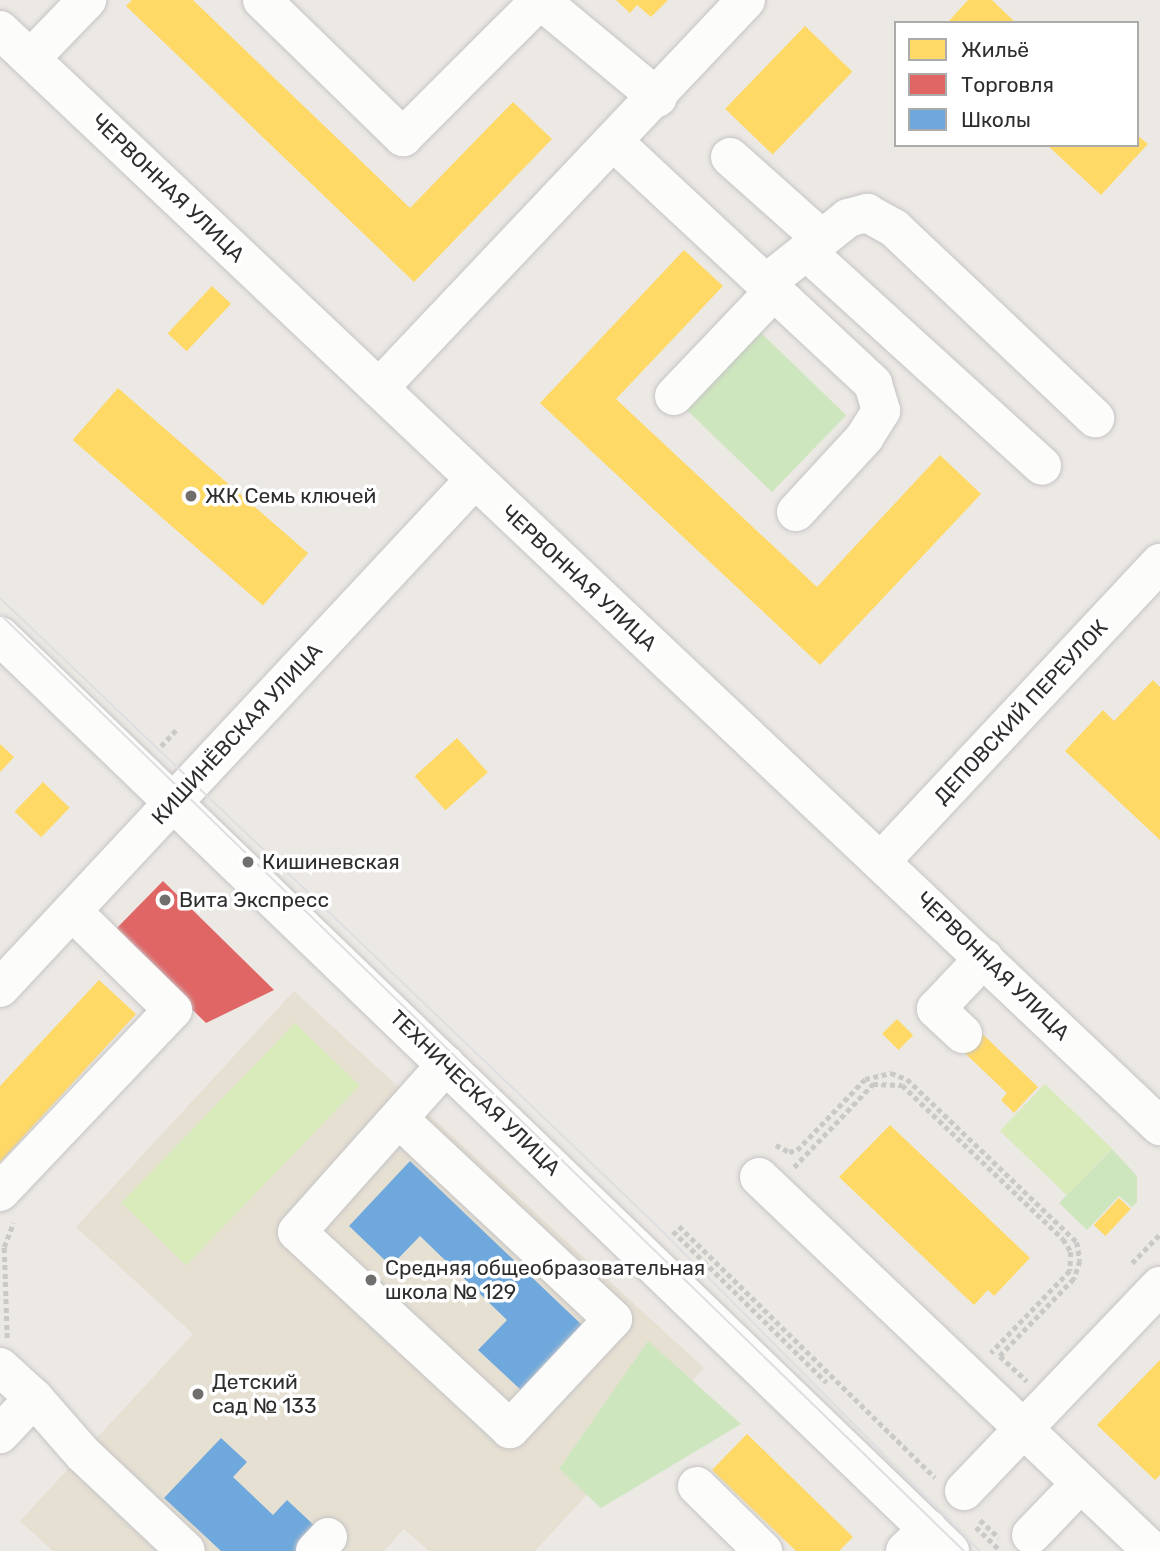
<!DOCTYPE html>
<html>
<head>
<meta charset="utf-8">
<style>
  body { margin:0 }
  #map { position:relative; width:1160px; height:1551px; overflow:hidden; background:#ece8e4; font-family:Rubik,sans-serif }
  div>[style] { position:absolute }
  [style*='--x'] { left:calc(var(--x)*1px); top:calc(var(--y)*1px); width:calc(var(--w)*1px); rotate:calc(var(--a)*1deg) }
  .education>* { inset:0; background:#e6e0d3 }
  .green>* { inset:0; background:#cee6be; transform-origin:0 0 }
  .pitch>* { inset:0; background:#d9eabb; transform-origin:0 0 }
  .homes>* { inset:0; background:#ffd966; transform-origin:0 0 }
  .shops>* { inset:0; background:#e06666 }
  .schools>* { inset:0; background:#6fa8dc }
  .path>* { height:4.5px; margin-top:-2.25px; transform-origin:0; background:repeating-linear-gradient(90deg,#c9c9c8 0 5px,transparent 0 8.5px) }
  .roads { filter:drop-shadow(0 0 2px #c5c4c5) drop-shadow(0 0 2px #c5c4c5) }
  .minor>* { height:38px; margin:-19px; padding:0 19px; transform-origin:19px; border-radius:19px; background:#fcfcfb }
  .tram>* { height:2px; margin:-1px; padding:0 1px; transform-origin:1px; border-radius:1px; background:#dfdfe1 }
  .dots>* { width:19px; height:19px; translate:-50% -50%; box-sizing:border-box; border:4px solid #fff; border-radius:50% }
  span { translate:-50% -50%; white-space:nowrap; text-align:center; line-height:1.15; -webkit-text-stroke:7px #fff; paint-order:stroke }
  .street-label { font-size:21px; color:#2e2e2e }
  .poi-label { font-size:21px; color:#2e2e2e }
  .left { translate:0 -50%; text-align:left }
  .legend { position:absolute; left:894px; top:21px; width:245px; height:126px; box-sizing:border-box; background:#fff; border:2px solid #ababab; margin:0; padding:9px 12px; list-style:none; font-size:21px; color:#2e2e2e }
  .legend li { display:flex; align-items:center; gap:14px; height:35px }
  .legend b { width:35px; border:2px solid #ababab }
</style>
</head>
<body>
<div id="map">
  <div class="education">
    <div style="clip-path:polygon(294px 991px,704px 1368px,535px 1551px,429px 1551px,404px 1529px,384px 1551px,53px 1551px,20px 1521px,193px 1334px,76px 1227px)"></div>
  </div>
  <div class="green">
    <div style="left:757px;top:329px;width:124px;height:107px;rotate:44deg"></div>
    <div style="clip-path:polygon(1112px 1149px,1137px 1176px,1137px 1202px,1132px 1207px,1119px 1196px,1087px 1230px,1059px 1203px)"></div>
    <div style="clip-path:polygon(648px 1341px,741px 1424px,601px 1508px,559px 1469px)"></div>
  </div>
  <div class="pitch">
    <div style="left:295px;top:1023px;width:90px;height:250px;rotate:44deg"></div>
    <div style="left:1045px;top:1084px;width:93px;height:65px;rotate:44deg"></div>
  </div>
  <div class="homes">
    <div style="clip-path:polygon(132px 0,193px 0,410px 208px,513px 102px,552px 139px,414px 282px,126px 6px)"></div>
    <div style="clip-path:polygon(616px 0,668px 0,651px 17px,637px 5px,630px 13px)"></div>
    <div style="clip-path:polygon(968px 0,992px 0,1016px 23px,947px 23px)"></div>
    <div style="left:805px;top:26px;width:66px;height:115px;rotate:44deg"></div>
    <div style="clip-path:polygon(1137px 135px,1148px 144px,1101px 195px,1047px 145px,1137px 145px)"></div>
    <div style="clip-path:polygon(684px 250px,723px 286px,616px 399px,817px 587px,940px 455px,981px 494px,820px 665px,540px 403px)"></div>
    <div style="left:212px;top:286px;width:26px;height:65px;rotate:43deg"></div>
    <div style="left:118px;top:388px;width:252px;height:69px;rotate:41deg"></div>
    <div style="clip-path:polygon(1153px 680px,1160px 687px,1160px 840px,1065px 751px,1103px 710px,1114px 721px)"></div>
    <div style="left:457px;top:738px;width:46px;height:57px;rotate:48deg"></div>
    <div style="clip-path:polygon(0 744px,14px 757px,0 772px)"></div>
    <div style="left:43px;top:782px;width:37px;height:41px;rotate:44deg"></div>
    <div style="clip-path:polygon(99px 980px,136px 1014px,0 1162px,0 1086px)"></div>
    <div style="left:897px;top:1019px;width:23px;height:21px;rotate:45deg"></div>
    <div style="clip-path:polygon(972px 1024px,1038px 1087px,1014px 1113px,1001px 1100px,1007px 1093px,954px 1043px)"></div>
    <div style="clip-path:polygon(890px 1125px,1030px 1258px,994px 1296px,988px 1290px,974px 1305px,839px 1177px)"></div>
    <div style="left:1119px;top:1198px;width:16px;height:37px;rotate:43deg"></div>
    <div style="clip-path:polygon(1160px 1360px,1160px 1475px,1155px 1480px,1097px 1425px)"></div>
    <div style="clip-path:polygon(747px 1434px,853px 1537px,839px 1551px,796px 1551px,712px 1470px)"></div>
  </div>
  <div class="shops">
    <div style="clip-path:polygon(163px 881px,274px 990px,206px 1023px,113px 932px)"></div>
  </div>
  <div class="schools">
    <div style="clip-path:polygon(410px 1161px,583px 1326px,521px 1390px,478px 1350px,507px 1320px,420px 1236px,391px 1266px,349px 1226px)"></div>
    <div style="clip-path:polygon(221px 1438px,247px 1462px,233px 1477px,273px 1515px,287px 1500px,318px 1529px,297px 1551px,221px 1551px,164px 1498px)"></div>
  </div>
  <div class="path">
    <div style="--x:161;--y:746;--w:22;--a:-47"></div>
    <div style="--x:776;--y:1145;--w:15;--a:28"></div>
    <div style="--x:789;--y:1152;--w:8;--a:-14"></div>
    <div style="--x:797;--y:1150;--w:98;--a:-46.2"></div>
    <div style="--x:865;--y:1079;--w:27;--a:-13"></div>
    <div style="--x:891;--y:1073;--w:17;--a:21"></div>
    <div style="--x:907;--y:1079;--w:236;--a:43.8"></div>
    <div style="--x:1077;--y:1242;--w:19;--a:81"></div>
    <div style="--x:1080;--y:1261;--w:19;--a:108"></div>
    <div style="--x:1074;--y:1279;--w:107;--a:133.9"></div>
    <div style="--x:1000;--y:1356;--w:37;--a:43"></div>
    <div style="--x:794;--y:1167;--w:115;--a:-46.4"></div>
    <div style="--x:873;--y:1084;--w:29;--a:2"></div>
    <div style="--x:902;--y:1085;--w:223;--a:43.7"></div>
    <div style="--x:1063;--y:1239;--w:15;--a:58"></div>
    <div style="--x:1071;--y:1252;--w:19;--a:93"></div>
    <div style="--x:1070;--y:1271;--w:114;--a:133.9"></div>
    <div style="--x:679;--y:1226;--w:359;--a:44.5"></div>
    <div style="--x:673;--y:1231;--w:216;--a:44.6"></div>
    <div style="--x:1132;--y:1263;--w:40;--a:-46"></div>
    <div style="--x:7;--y:1338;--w:91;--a:-91.9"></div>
    <div style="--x:4;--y:1247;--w:26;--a:-69"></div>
    <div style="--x:980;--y:1520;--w:26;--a:43"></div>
    <div style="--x:976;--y:1527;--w:33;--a:44"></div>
  </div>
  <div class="roads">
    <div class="minor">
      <div style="--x:262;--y:0;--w:197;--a:44.2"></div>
      <div style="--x:403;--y:137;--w:194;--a:-45"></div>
      <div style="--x:540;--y:0;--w:153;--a:39.7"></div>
      <div style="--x:0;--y:30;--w:1596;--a:43.38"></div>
      <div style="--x:31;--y:58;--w:81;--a:-46"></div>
      <div style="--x:615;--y:143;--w:353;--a:43"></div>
      <div style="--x:873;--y:384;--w:28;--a:73"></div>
      <div style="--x:881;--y:411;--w:31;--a:122"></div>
      <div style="--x:865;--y:437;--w:102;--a:132.6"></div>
      <div style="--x:730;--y:157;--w:123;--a:41.7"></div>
      <div style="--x:806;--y:251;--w:319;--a:42.3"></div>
      <div style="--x:765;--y:284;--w:106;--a:-38.5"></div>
      <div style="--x:848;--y:218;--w:20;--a:-15"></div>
      <div style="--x:867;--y:213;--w:31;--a:29"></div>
      <div style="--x:894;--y:228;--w:277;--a:43.4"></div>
      <div style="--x:379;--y:388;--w:534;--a:-46.59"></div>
      <div style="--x:674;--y:396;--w:145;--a:-46.4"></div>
      <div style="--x:0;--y:636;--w:1319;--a:43.92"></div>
      <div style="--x:882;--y:860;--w:407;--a:-46.9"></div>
      <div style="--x:0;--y:988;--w:695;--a:-46.98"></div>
      <div style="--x:963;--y:1034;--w:37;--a:-137"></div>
      <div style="--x:936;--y:1009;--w:70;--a:-46.7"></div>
      <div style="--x:399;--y:1119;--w:293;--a:43.1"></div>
      <div style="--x:613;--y:1319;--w:151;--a:133.1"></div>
      <div style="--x:510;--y:1429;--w:290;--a:-137.2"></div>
      <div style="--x:297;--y:1232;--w:224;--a:-48.3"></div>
      <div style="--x:759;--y:1177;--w:543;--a:43.58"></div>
      <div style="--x:0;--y:1192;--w:251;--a:-46.5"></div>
      <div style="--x:173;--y:1010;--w:141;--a:-135.6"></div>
      <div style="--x:0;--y:1367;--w:46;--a:42.4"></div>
      <div style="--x:34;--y:1398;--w:50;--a:133.4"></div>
      <div style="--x:34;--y:1398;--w:74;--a:48.8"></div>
      <div style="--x:83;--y:1454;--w:141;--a:43.3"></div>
      <div style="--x:697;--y:1486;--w:93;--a:44.6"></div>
      <div style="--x:964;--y:1491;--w:284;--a:-46.3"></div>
      <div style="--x:1031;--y:1535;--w:72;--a:-46.1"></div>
      <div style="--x:315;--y:1551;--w:19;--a:-47"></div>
      <div style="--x:905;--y:1551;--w:32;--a:-44"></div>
    </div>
  </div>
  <div class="tram">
    <div style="--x:0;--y:598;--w:906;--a:43.7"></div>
    <div style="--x:655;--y:1224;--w:461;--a:45.2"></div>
    <div style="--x:0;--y:614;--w:1344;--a:44.19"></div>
  </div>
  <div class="dots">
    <div style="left:191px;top:496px;background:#706f6e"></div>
    <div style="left:248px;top:862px;background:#706f6e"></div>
    <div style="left:165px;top:900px;background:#706f6e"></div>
    <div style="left:371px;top:1280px;background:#706f6e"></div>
    <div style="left:198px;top:1394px;background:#706f6e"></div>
  </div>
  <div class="street-label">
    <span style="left:168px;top:188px;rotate:44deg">ЧЕРВОННАЯ УЛИЦА</span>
    <span style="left:579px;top:578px;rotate:43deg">ЧЕРВОННАЯ УЛИЦА</span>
    <span style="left:1021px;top:712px;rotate:-47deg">ДЕПОВСКИЙ ПЕРЕУЛОК</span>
    <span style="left:237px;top:734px;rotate:-47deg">КИШИНЁВСКАЯ УЛИЦА</span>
    <span style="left:993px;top:966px;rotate:44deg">ЧЕРВОННАЯ УЛИЦА</span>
    <span style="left:475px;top:1093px;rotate:44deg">ТЕХНИЧЕСКАЯ УЛИЦА</span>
  </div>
  <div class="poi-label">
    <span class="left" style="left:205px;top:496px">ЖК Семь ключей</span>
    <span class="left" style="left:262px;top:862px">Кишиневская</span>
    <span class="left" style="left:179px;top:900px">Вита Экспресс</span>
    <span class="left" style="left:385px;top:1280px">Средняя общеобразовательная<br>школа № 129</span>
    <span class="left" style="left:212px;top:1394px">Детский<br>сад № 133</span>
  </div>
  <ul class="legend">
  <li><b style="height:19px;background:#ffd966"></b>Жильё</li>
  <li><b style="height:19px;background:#e06666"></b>Торговля</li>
  <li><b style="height:19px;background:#6fa8dc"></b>Школы</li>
  </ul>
</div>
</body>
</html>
